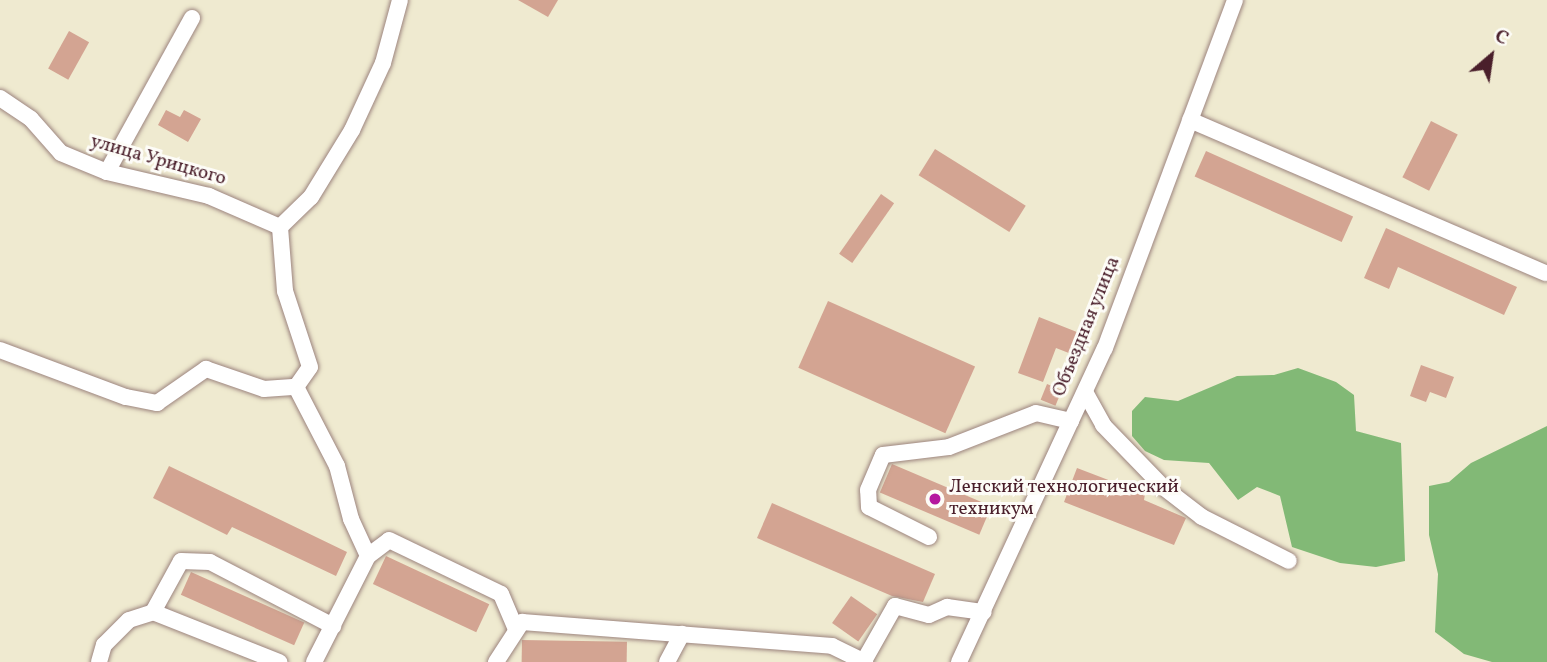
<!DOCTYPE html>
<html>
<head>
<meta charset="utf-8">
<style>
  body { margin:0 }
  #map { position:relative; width:1547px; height:662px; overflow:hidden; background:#efead0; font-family:Vollkorn,serif }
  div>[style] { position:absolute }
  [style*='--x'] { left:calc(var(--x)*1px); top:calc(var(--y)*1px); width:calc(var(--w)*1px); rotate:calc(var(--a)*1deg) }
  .forest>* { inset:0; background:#82b976 }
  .building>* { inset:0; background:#d3a492; transform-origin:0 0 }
  .roads { filter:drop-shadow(0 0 2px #9c847e) drop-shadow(0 0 2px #9c847e) }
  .minor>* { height:16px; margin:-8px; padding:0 8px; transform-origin:8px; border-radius:8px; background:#fff }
  .dots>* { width:19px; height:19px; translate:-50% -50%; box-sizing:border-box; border:4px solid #fdfcf7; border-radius:50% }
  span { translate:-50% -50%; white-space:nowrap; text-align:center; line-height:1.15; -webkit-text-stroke:6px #fdfcf7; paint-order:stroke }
  .street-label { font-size:19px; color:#4a1f2b }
  .poi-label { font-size:19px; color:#4a1f2b }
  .left { translate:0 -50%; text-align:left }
  .north { position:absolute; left:1456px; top:21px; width:70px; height:70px; -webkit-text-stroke:5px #fdfcf7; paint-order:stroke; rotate:29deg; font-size:19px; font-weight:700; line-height:28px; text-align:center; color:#4a1f2b }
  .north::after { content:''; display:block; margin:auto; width:24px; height:32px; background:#4a1f2b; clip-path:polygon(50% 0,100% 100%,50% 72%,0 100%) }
</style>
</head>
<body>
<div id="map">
  <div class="forest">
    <div style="clip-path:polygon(1298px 368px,1336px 382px,1354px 395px,1356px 431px,1401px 443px,1405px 561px,1376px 567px,1340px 563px,1292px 547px,1280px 496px,1257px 487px,1238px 500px,1209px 463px,1164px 460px,1145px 451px,1132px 436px,1132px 411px,1145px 397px,1178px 401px,1237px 376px,1274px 375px)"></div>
    <div style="clip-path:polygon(1547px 426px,1547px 662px,1492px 662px,1464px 654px,1435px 632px,1438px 574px,1429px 535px,1429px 486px,1449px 482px,1471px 463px)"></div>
  </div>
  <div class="building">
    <div style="clip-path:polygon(518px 0,558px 0,548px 17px)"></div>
    <div style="left:69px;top:31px;width:23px;height:43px;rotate:29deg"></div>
    <div style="clip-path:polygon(166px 110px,180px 117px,184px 110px,201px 119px,188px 142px,158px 125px)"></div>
    <div style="left:1431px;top:121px;width:30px;height:63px;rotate:27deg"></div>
    <div style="left:935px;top:149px;width:107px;height:31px;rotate:32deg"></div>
    <div style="left:1206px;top:151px;width:161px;height:28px;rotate:24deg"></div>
    <div style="left:881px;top:194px;width:16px;height:73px;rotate:35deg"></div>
    <div style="clip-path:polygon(1386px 228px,1517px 287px,1504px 315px,1398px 267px,1389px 289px,1364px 278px)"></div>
    <div style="left:828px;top:301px;width:161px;height:73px;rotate:24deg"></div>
    <div style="clip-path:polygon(1039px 317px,1087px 336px,1079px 357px,1056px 348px,1043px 382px,1018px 373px)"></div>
    <div style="clip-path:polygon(1421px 365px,1454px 377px,1446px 398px,1430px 392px,1426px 402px,1410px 396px)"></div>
    <div style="left:1047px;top:384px;width:16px;height:17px;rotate:22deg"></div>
    <div style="left:892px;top:464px;width:108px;height:31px;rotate:23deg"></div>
    <div style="clip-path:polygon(169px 466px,347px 552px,336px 576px,232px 527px,227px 535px,153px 498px)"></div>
    <div style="clip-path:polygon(1077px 468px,1145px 494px,1144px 500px,1186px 518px,1174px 545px,1064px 502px)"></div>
    <div style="clip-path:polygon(772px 503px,935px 574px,923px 602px,892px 596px,757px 538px)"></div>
    <div style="left:386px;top:556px;width:114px;height:31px;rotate:25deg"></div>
    <div style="left:191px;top:572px;width:124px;height:25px;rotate:24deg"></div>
    <div style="left:851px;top:596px;width:32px;height:33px;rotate:35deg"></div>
    <div style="left:522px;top:640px;width:105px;height:23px;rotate:1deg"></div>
  </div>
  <div class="roads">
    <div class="minor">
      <div style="--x:0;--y:98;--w:37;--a:34"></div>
      <div style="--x:31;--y:119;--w:45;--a:48.6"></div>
      <div style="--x:61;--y:153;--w:50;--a:22.4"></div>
      <div style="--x:107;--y:172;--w:105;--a:13.2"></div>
      <div style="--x:209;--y:196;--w:77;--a:23.6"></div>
      <div style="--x:1190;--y:120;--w:387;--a:23.3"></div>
      <div style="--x:107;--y:172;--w:176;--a:-61.1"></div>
      <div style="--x:0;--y:350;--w:134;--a:20.5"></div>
      <div style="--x:126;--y:397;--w:32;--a:11"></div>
      <div style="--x:157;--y:403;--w:60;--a:-34.8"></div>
      <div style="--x:206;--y:369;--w:61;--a:19"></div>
      <div style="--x:264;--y:389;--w:32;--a:-4"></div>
      <div style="--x:1085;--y:392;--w:38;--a:61"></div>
      <div style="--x:1103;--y:425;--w:86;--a:45.9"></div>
      <div style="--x:1163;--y:487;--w:49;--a:37.6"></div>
      <div style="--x:1202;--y:517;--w:97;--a:26.8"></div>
      <div style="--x:929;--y:537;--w:67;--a:-153.4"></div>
      <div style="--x:869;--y:507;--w:17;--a:-93"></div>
      <div style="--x:868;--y:490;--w:38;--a:-67"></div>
      <div style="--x:883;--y:455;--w:66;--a:-6.9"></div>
      <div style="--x:949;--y:447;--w:93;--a:-21.3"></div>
      <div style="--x:1036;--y:413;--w:36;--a:13"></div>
      <div style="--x:368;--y:556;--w:41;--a:-114.7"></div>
      <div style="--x:351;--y:519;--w:55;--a:-104.8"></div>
      <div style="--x:337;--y:466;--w:89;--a:-117.4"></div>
      <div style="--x:296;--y:387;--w:24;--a:-55"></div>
      <div style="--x:310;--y:367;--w:80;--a:-108.2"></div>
      <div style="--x:285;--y:291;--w:64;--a:-94.5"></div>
      <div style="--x:280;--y:227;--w:43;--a:-44.1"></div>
      <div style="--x:311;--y:197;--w:79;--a:-58.5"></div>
      <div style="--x:352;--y:130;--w:74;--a:-65.2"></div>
      <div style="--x:383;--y:63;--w:65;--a:-74.9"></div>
      <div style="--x:153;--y:612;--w:58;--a:-61.2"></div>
      <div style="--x:181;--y:561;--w:29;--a:2"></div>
      <div style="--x:210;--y:562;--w:139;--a:27.5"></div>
      <div style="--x:865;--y:659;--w:61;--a:-60.5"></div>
      <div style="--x:895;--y:606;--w:35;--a:15"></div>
      <div style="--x:929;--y:615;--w:20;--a:-24"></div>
      <div style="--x:947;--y:607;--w:37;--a:8"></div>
      <div style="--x:99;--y:662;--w:18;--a:-74"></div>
      <div style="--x:104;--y:645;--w:35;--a:-45"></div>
      <div style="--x:129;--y:620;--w:25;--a:-18"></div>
      <div style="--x:153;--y:612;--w:136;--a:21.6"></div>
      <div style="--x:314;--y:662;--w:119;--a:-63"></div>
      <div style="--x:368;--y:556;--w:26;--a:-37"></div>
      <div style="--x:389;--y:540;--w:124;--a:25.7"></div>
      <div style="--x:501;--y:594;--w:39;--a:67"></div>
      <div style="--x:496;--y:662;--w:48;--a:-57"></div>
      <div style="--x:522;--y:622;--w:311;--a:4.4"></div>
      <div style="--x:832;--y:646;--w:37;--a:26"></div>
      <div style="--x:667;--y:662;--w:32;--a:-62"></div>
      <div style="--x:959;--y:662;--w:346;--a:-65.1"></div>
      <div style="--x:1105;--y:348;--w:371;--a:-69.5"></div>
    </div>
  </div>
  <div class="dots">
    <div style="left:935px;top:499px;background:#b5179e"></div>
  </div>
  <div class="street-label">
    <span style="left:158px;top:161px;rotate:16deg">улица Урицкого</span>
    <span style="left:1087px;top:327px;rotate:-68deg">Объездная улица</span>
  </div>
  <div class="poi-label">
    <span class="left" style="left:949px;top:499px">Ленский технологический<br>техникум</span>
  </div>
  <div class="north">С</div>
</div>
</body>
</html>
